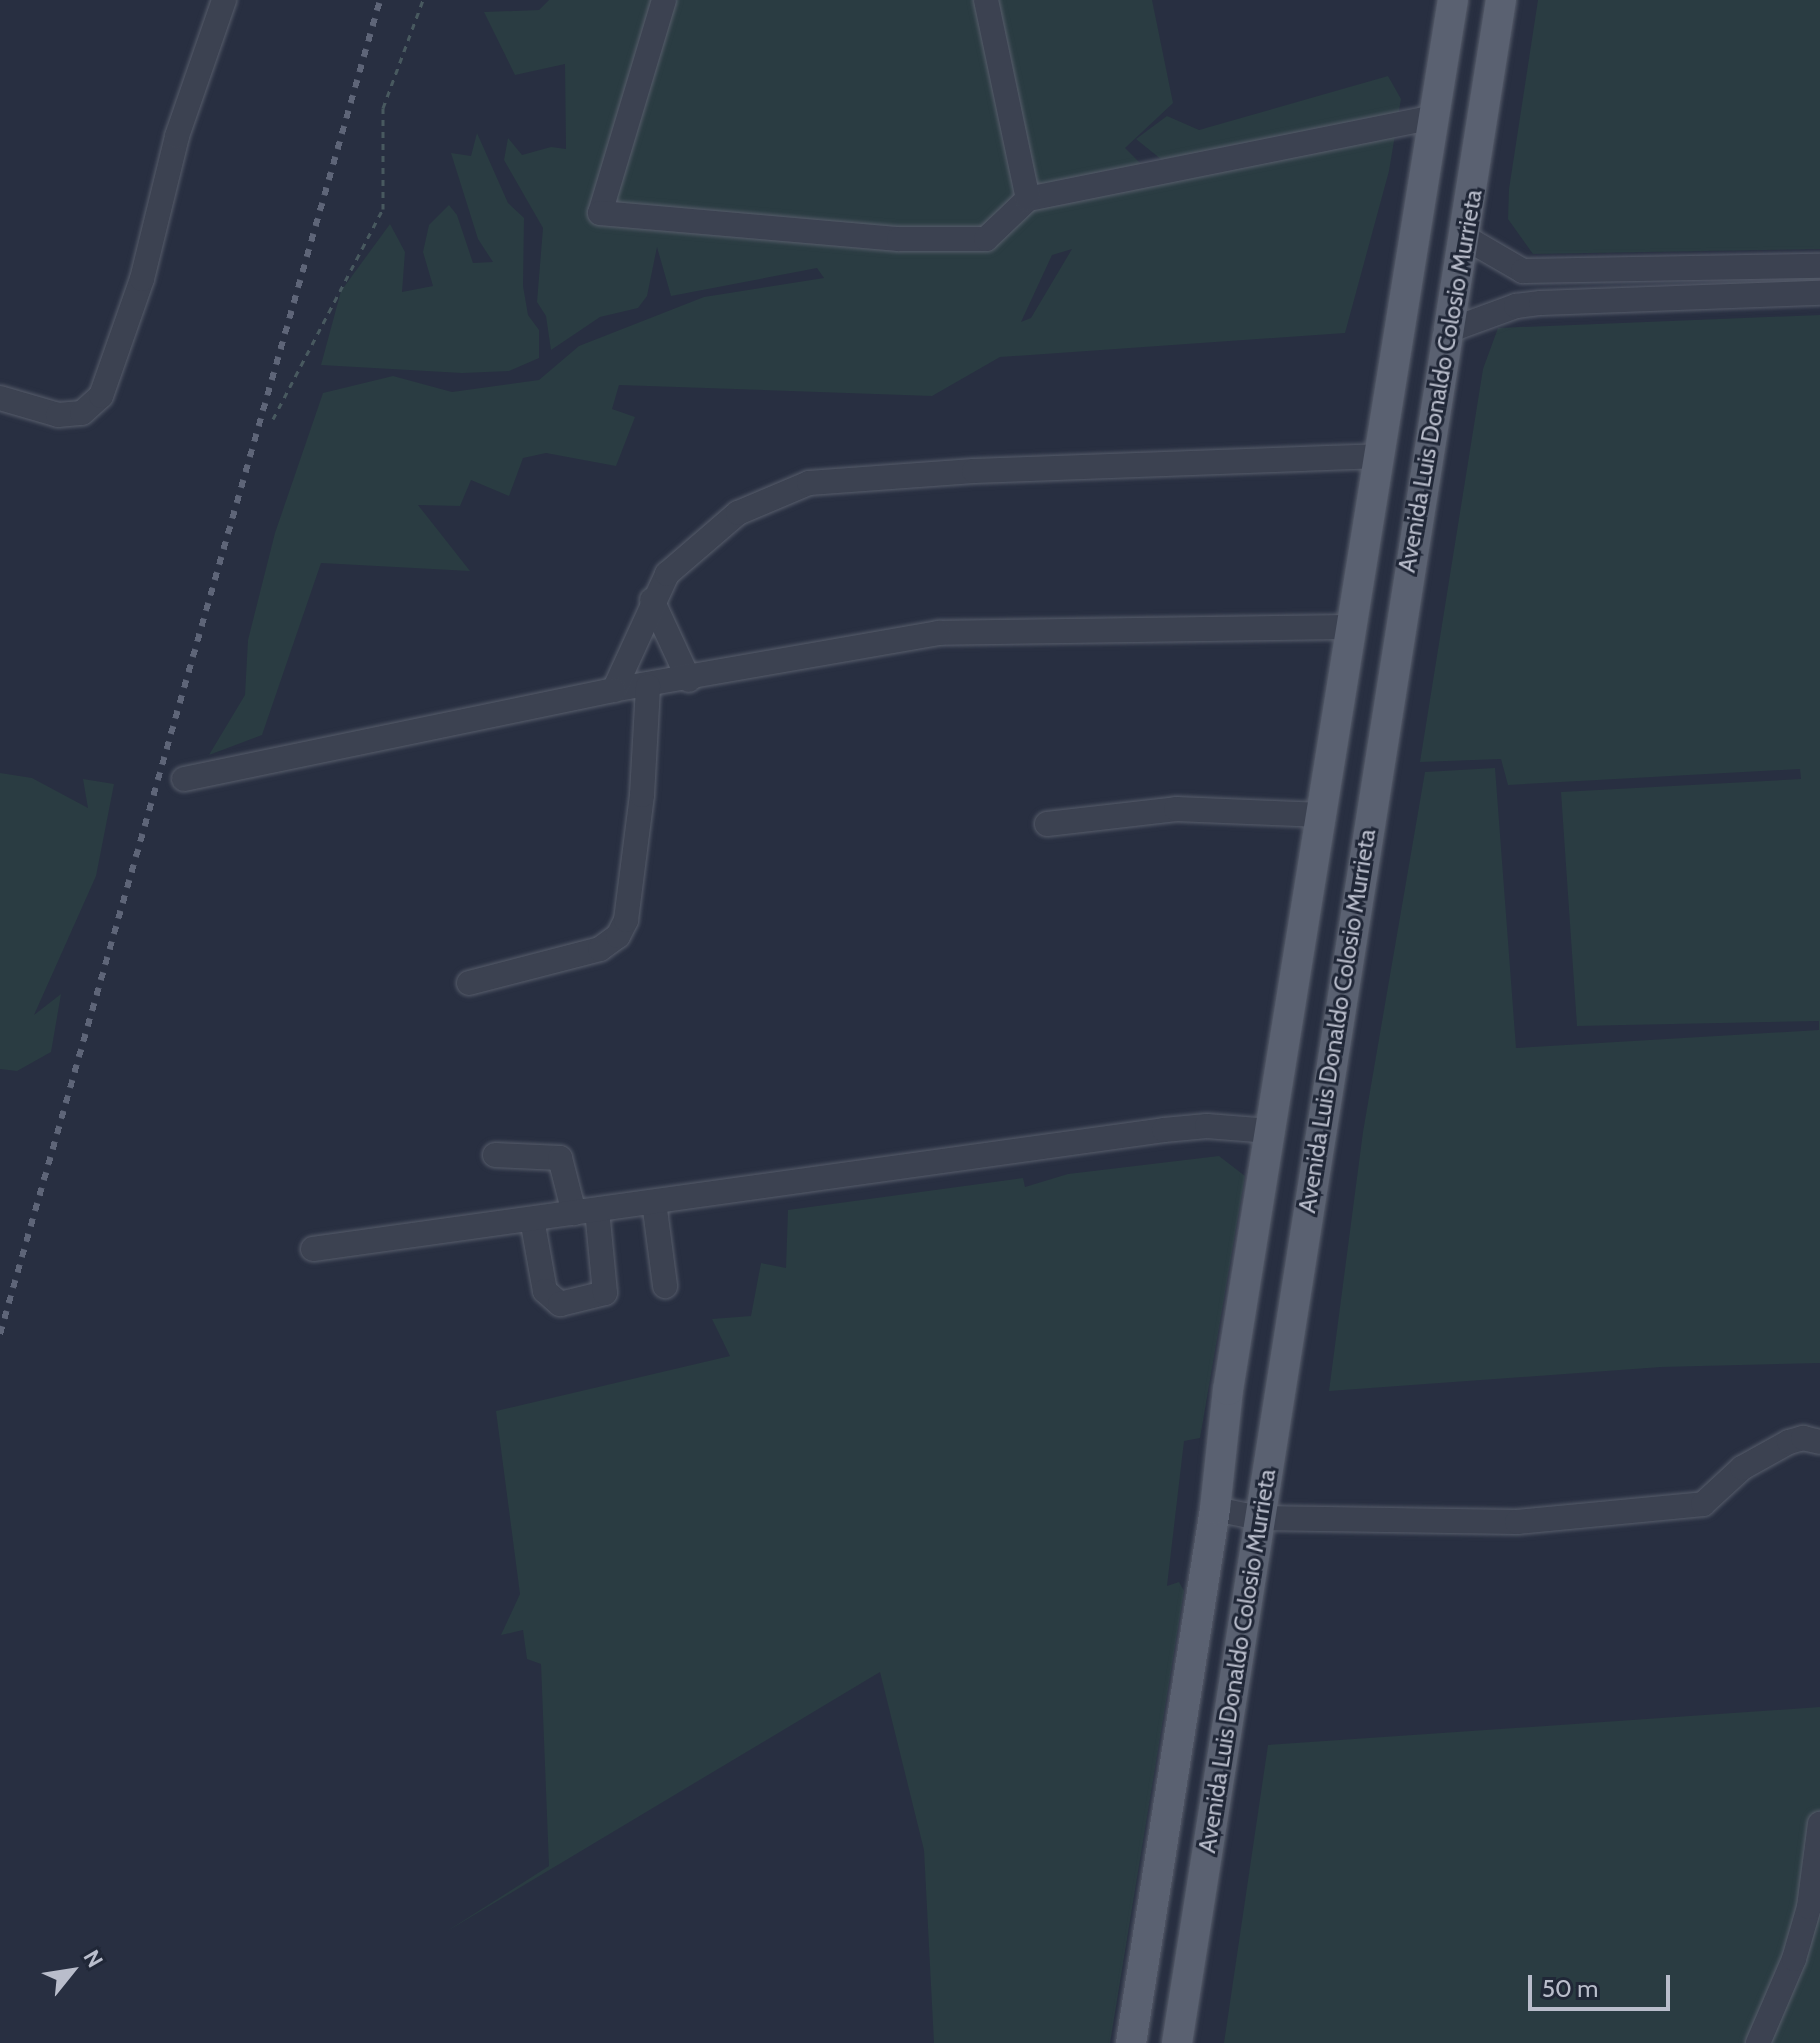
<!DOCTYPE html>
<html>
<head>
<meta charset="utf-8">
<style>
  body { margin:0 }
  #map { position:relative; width:1820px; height:2043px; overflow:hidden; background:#282f41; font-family:Cabin,sans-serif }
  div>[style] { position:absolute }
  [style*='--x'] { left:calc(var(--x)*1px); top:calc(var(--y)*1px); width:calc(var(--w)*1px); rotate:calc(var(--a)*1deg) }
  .green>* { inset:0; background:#2a3c42 }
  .path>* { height:3px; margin-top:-1.5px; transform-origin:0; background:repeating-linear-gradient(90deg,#48595f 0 6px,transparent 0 12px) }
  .roads { filter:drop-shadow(0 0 2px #575d6b) drop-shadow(0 0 2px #575d6b) }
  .minor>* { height:24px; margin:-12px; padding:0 12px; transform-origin:12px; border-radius:12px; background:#3c4251 }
  .major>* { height:30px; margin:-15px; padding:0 15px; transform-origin:15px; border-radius:15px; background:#5a6171 }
  .rail>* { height:6px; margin-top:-3px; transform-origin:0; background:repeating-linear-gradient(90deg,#5e6578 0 8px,transparent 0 16px) }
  span { translate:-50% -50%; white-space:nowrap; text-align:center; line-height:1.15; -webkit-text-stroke:6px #202737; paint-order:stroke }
  .street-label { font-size:24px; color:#b9bdcb }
  .north { position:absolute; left:32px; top:1931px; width:80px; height:80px; -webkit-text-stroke:6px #202737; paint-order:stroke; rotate:60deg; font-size:22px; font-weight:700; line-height:32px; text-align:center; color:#b9bdcb }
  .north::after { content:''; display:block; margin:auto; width:28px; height:36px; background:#b9bdcb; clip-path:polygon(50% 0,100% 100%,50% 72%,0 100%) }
  .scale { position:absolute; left:1528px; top:1975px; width:142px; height:36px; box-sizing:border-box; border:4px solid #b9bdcb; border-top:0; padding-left:10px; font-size:24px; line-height:28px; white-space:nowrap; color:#b9bdcb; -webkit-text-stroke:6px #202737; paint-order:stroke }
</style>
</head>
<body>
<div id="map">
  <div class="green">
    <div style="clip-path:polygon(evenodd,549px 0,1152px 0,1173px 103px,1125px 148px,1148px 171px,1219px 151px,1162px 160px,1136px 139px,1167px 116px,1199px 130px,1388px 76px,1401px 99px,1389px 171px,1345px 333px,1000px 357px,932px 396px,619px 385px,612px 409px,635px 417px,616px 466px,546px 453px,523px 458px,509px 496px,471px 480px,460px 506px,418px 505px,470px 571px,321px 563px,262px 735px,209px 755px,245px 695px,248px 640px,275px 533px,323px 393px,393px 376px,452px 392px,539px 380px,579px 346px,704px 297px,824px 278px,817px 268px,671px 296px,657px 247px,647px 296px,638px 308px,600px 317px,551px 350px,546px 316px,537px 302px,543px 228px,504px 160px,508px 138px,522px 155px,551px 147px,566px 149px,565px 64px,515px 75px,484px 12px,539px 10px,549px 0,1072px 249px,1031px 318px,1021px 322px,1052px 255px,1072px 249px)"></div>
    <div style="clip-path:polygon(1538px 0,1820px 0,1820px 249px,1533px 254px,1508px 219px,1509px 189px)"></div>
    <div style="clip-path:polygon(477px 133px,508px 203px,524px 218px,523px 286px,528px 315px,539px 330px,539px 358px,509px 371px,462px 373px,321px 365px,341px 291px,390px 224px,405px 252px,402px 292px,433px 286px,423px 252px,429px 225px,449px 205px,457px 215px,473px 263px,493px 262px,478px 239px,451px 153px,471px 156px)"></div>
    <div style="clip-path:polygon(1820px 315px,1820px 1363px,1661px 1367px,1329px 1391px,1363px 1132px,1425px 772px,1495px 768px,1516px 1048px,1819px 1030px,1819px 1021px,1577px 1026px,1561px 792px,1801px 779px,1800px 769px,1508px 785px,1501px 759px,1420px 762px,1483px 369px,1498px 328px)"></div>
    <div style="clip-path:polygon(0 773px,32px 778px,88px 808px,83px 779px,114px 784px,96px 876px,34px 1015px,61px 994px,51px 1052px,17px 1071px,0 1069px)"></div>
    <div style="clip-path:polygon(1219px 1156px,1245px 1176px,1200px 1438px,1184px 1441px,1167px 1586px,1179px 1582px,1184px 1591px,1110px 2043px,934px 2043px,924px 1850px,880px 1672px,444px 1933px,549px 1866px,541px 1664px,527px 1659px,523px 1630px,501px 1635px,520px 1594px,496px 1411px,730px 1356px,712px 1319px,751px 1316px,761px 1263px,786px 1268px,788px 1210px,1023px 1178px,1025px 1187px,1068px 1174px)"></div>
    <div style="clip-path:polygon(1820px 1707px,1820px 2043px,1224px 2043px,1268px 1745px)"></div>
  </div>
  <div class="path">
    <div style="--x:273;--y:419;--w:237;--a:-62.4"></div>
    <div style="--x:383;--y:209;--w:101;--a:-90"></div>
    <div style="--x:383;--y:108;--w:115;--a:-69.7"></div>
  </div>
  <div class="roads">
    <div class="minor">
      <div style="--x:664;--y:0;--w:222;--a:106.7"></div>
      <div style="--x:600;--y:213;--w:300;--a:5"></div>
      <div style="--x:899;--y:239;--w:87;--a:0"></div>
      <div style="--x:986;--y:239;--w:58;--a:-43.6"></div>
      <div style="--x:1028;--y:199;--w:415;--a:-11.4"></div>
      <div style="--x:986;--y:0;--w:203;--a:78.1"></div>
      <div style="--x:1466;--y:238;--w:66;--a:30.1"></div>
      <div style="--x:1523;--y:271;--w:297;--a:-1"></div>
      <div style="--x:1445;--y:332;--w:76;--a:-20.1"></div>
      <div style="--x:1516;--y:306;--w:25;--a:-7"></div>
      <div style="--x:1541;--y:303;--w:279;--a:-2.1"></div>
      <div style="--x:0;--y:398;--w:60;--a:16.3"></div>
      <div style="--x:58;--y:415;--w:24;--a:-5"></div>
      <div style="--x:82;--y:413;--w:25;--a:-42"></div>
      <div style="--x:101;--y:396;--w:124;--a:-70.7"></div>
      <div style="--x:142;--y:279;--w:147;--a:-76.2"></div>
      <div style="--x:177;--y:136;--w:144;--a:-70.9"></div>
      <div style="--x:652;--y:600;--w:88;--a:65.2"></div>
      <div style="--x:1351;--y:627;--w:412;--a:179.2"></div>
      <div style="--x:939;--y:633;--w:330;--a:170.1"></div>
      <div style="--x:614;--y:690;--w:128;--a:-65.4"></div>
      <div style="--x:667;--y:574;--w:94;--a:-40.7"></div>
      <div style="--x:738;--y:513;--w:77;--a:-22.9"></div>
      <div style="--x:809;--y:483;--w:165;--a:-4.2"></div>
      <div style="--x:974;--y:471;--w:406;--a:-2.1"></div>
      <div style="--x:184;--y:779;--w:439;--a:-11.7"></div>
      <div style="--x:1047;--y:824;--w:130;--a:-6.6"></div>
      <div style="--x:1176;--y:809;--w:146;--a:2.4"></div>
      <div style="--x:469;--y:983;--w:135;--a:-14.5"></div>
      <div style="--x:600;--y:949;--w:22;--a:-36"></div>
      <div style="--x:618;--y:936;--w:18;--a:-63"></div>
      <div style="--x:626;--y:920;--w:126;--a:-82.7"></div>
      <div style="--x:642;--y:795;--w:109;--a:-86.8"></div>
      <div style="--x:495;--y:1155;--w:65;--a:2.6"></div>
      <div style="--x:560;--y:1158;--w:57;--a:75.7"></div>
      <div style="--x:654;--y:1202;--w:85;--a:82.5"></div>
      <div style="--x:532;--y:1219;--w:73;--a:79.8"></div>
      <div style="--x:545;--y:1291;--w:20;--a:41"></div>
      <div style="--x:560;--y:1304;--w:46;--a:-13.7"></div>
      <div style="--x:605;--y:1293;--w:83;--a:-95.5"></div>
      <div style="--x:313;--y:1249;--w:859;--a:-7.96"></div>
      <div style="--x:1164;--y:1130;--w:43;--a:-5.3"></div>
      <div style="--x:1207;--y:1126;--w:63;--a:4.5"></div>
      <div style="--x:1215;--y:1509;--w:45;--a:11.6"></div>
      <div style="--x:1259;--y:1518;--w:258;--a:0.9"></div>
      <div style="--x:1517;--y:1522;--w:187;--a:-5.5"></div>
      <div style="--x:1703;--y:1504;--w:53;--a:-42.7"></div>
      <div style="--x:1742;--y:1468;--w:54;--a:-29"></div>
      <div style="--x:1789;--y:1442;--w:15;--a:-16"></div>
      <div style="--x:1803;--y:1438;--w:17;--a:13"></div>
      <div style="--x:1758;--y:2043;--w:91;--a:-66.8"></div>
      <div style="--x:1794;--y:1959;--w:54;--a:-73.9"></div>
      <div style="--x:1809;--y:1907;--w:84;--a:-82.5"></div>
    </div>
    <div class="major">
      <div style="--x:1131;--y:2043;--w:541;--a:-81.06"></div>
      <div style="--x:1215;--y:1509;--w:120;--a:-83.8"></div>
      <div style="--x:1228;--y:1390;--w:1408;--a:-80.81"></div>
      <div style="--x:1177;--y:2043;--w:2069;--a:-80.99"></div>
    </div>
  </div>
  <div class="rail">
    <div style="--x:0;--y:1334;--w:1387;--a:-74.1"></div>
  </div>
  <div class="street-label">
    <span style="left:1440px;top:381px;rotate:-80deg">Avenida Luis Donaldo Colosio Murrieta</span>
    <span style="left:1337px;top:1021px;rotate:-81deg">Avenida Luis Donaldo Colosio Murrieta</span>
    <span style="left:1237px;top:1661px;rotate:-81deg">Avenida Luis Donaldo Colosio Murrieta</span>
  </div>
  <div class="north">N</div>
  <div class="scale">50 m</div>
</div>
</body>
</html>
